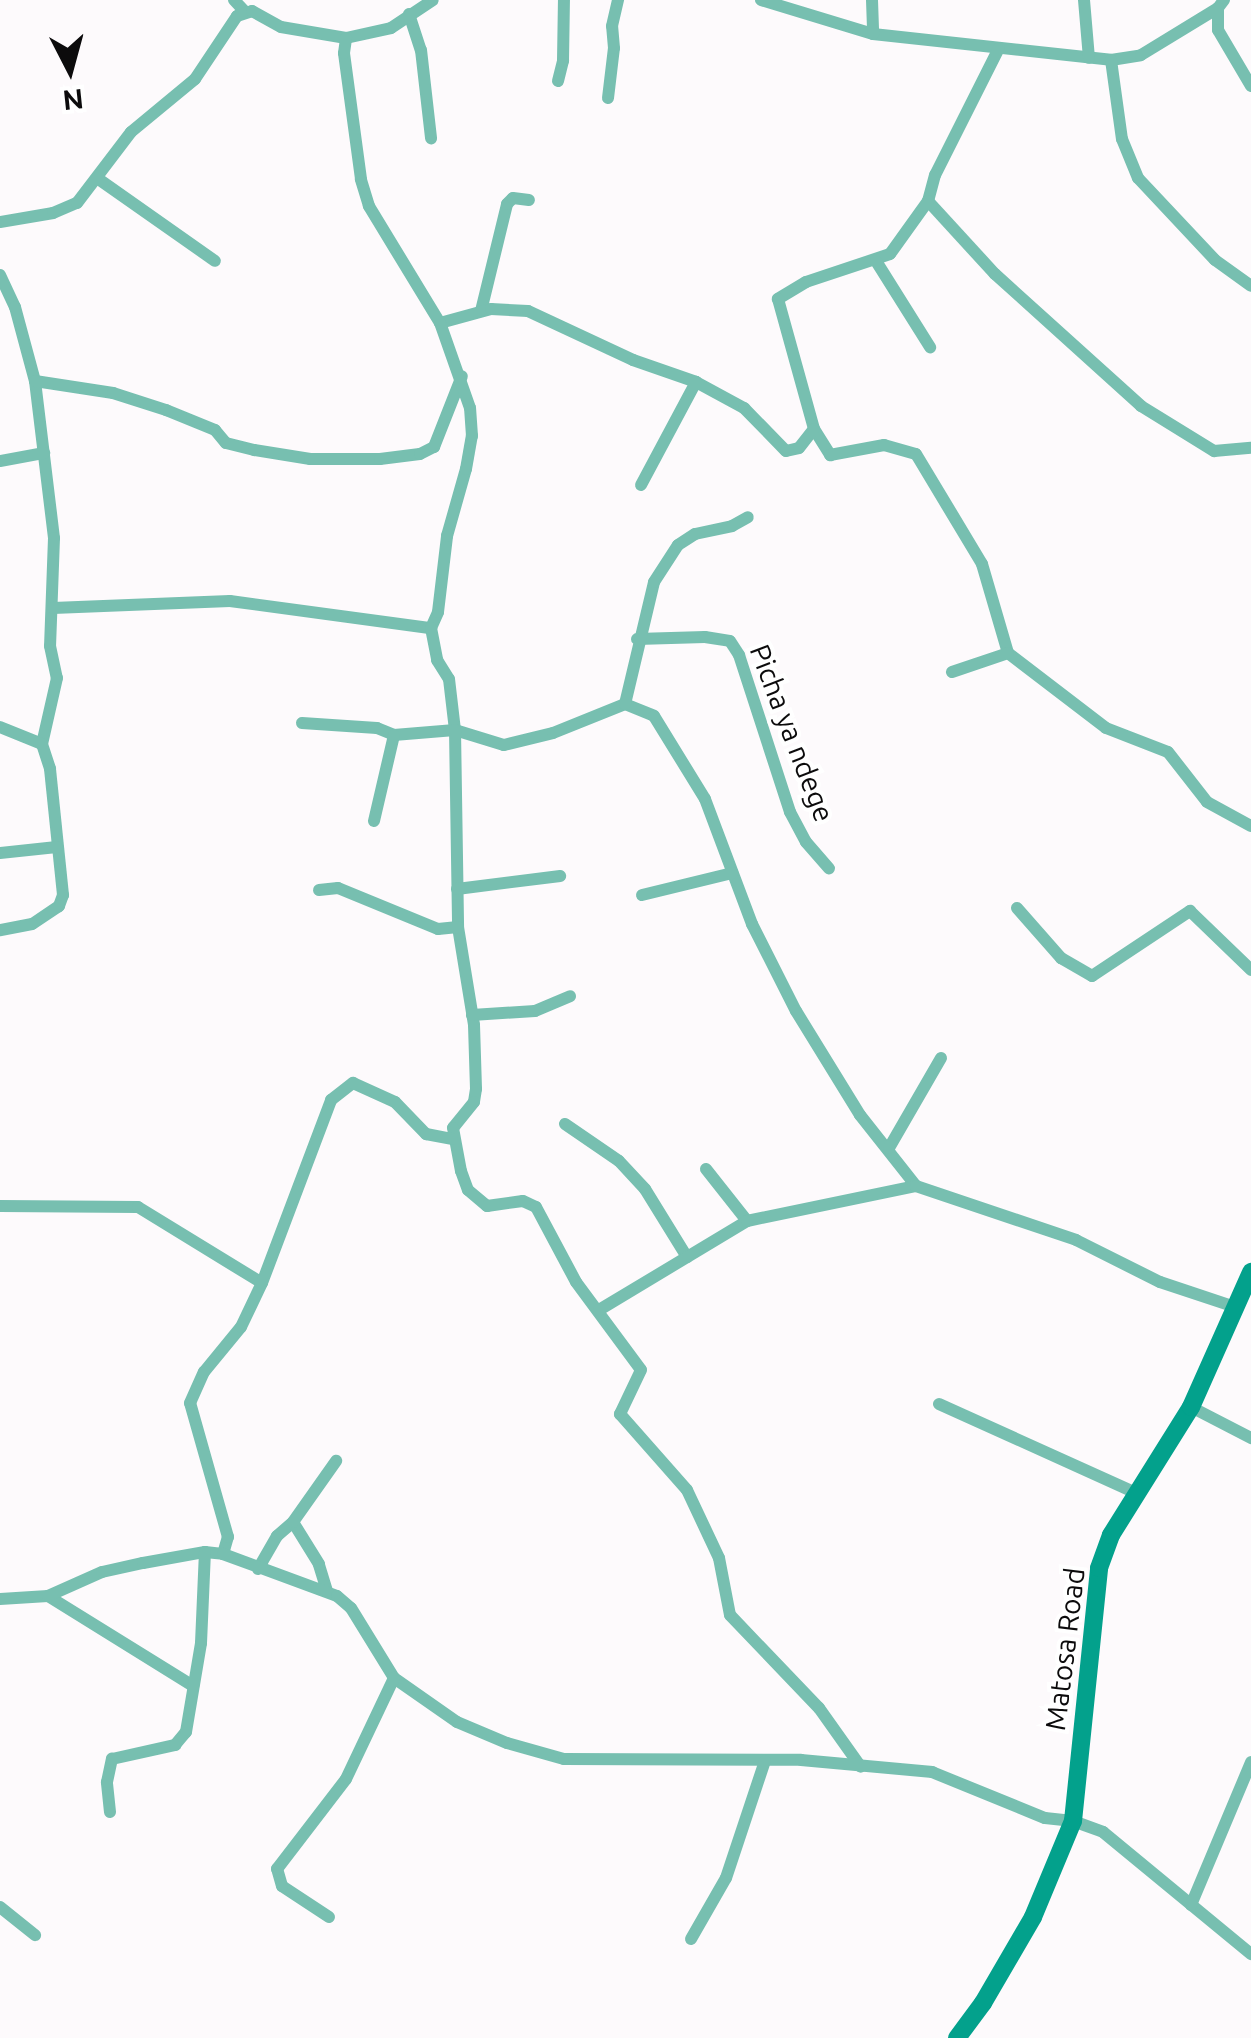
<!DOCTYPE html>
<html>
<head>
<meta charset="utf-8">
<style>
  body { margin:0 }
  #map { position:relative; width:1251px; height:2038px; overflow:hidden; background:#fdfafc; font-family:Ubuntu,sans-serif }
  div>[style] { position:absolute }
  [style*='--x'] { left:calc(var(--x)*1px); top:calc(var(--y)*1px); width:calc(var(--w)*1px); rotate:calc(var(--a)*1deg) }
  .street>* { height:12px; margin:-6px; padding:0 6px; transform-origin:6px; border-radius:6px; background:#77bfb0 }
  .secondary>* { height:18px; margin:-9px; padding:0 9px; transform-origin:9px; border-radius:9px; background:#03a18c }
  span { translate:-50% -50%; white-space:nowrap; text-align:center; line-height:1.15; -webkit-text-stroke:8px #fff; paint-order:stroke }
  .street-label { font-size:28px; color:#0c0b0c }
  .north { position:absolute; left:20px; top:20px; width:100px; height:100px; -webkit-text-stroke:8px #fff; paint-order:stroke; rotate:174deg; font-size:28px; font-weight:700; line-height:40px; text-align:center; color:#0c0b0c }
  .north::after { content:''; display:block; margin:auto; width:35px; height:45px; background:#0c0b0c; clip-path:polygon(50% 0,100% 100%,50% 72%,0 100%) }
</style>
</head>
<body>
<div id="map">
  <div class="street">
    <div style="--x:234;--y:0;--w:16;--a:47"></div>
    <div style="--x:761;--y:0;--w:117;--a:16.9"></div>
    <div style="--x:873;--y:34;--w:239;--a:6.2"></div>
    <div style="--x:1111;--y:60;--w:30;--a:-9"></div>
    <div style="--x:1141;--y:55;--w:90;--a:-31.4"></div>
    <div style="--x:872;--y:0;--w:34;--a:88"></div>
    <div style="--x:1084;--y:0;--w:58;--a:85.1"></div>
    <div style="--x:1224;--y:0;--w:10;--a:127"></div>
    <div style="--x:1218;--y:8;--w:22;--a:90"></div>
    <div style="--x:1218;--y:30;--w:65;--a:59.5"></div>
    <div style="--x:409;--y:14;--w:38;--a:72"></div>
    <div style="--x:421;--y:50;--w:89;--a:83.5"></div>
    <div style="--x:999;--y:48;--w:142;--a:116.7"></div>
    <div style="--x:935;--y:175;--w:27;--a:105"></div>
    <div style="--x:928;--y:201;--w:99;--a:47.5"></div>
    <div style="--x:995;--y:274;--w:197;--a:42.1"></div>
    <div style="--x:1141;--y:406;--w:86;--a:31.7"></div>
    <div style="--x:1214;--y:451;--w:37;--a:-5"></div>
    <div style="--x:1111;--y:60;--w:80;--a:82.1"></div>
    <div style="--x:1122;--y:139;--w:42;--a:67.7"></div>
    <div style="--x:1138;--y:178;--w:112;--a:46.8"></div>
    <div style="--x:1215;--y:260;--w:44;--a:35.8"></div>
    <div style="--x:558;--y:81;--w:21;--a:-76"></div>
    <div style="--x:563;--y:61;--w:61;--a:-89.1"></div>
    <div style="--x:608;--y:98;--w:50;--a:-83.2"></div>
    <div style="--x:614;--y:48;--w:22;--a:-95"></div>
    <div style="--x:612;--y:26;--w:27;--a:-77"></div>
    <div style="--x:97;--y:178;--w:144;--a:35.1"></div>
    <div style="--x:928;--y:201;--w:65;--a:125.6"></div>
    <div style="--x:890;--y:254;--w:89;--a:161.6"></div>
    <div style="--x:806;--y:282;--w:33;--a:149"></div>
    <div style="--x:778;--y:299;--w:135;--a:74.5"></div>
    <div style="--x:814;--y:429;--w:31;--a:58"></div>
    <div style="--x:830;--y:455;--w:55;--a:-10.5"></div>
    <div style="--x:884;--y:445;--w:33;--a:16"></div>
    <div style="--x:916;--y:454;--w:128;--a:59"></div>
    <div style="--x:982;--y:564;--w:93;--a:73.7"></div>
    <div style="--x:1008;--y:653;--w:123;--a:37.4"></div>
    <div style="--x:1106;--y:728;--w:66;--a:21.2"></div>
    <div style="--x:1168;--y:752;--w:63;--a:52"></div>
    <div style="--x:1207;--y:802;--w:50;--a:28.6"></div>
    <div style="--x:0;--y:222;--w:54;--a:-9.6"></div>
    <div style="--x:53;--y:213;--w:26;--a:-23"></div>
    <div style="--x:77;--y:203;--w:89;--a:-52.7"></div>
    <div style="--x:131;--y:132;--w:83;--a:-39.6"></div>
    <div style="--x:195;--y:79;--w:76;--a:-56.3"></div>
    <div style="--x:237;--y:16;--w:16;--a:-18"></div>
    <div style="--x:252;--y:11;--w:33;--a:29"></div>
    <div style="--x:281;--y:27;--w:66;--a:9.6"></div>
    <div style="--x:346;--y:38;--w:46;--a:-12.5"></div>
    <div style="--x:391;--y:28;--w:50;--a:-33.7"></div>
    <div style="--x:876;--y:261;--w:102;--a:57.9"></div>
    <div style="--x:0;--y:275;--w:35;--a:65"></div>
    <div style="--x:15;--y:307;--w:77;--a:74.9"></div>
    <div style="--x:35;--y:381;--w:158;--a:83.1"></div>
    <div style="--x:54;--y:538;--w:108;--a:92.1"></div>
    <div style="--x:50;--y:646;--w:33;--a:78"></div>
    <div style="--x:57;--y:678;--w:68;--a:102.8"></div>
    <div style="--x:42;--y:744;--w:26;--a:72"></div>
    <div style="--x:50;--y:769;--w:127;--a:84.1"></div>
    <div style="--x:63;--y:895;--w:12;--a:110"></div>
    <div style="--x:59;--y:906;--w:32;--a:146"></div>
    <div style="--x:32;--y:924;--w:33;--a:169"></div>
    <div style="--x:481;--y:311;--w:110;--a:-76.3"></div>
    <div style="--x:507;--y:204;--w:8;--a:-45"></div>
    <div style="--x:513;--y:198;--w:16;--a:7"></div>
    <div style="--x:440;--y:323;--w:53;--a:-15.4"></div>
    <div style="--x:491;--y:309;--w:37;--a:3"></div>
    <div style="--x:528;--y:311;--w:116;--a:25"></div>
    <div style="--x:633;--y:360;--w:67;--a:19.2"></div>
    <div style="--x:696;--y:382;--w:55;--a:28.4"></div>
    <div style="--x:744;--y:408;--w:60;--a:45.7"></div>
    <div style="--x:786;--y:451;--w:13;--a:-13"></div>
    <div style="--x:799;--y:448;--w:24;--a:-52"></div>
    <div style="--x:35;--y:381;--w:79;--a:8.7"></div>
    <div style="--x:113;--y:393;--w:56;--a:17.8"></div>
    <div style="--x:166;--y:410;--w:53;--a:22.2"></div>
    <div style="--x:215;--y:430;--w:17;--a:50"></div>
    <div style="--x:226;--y:443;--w:29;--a:14"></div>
    <div style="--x:254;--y:450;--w:57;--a:9.1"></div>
    <div style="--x:310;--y:459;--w:70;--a:0"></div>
    <div style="--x:380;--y:459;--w:40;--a:-7.1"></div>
    <div style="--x:420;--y:454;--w:16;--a:-27"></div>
    <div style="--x:434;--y:447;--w:76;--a:-68.5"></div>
    <div style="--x:0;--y:461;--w:45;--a:-10.3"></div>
    <div style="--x:641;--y:485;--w:117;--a:-61.9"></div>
    <div style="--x:53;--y:608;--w:177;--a:-2.3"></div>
    <div style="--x:230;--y:601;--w:203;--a:7.7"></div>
    <div style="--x:431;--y:628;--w:17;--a:-66"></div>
    <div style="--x:438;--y:612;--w:77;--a:-83.2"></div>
    <div style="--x:447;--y:536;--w:70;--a:-74.2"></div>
    <div style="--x:466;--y:469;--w:34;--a:-80"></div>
    <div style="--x:472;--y:436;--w:28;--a:-94"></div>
    <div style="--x:470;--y:408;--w:90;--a:-109.4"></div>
    <div style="--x:440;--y:323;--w:137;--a:-121.3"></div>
    <div style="--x:369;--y:206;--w:28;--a:-107"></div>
    <div style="--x:361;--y:179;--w:127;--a:-97.7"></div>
    <div style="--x:344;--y:53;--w:15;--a:-82"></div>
    <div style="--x:431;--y:628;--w:33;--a:79"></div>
    <div style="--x:437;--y:660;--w:22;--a:58"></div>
    <div style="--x:449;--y:679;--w:51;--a:83.3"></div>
    <div style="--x:455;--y:730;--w:51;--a:17"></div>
    <div style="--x:504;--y:745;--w:50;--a:-13.8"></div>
    <div style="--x:553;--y:733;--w:78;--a:-21.9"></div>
    <div style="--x:625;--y:704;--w:31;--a:22"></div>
    <div style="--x:654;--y:716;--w:97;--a:58.4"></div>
    <div style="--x:705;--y:799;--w:134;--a:69.4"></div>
    <div style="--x:752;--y:924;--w:97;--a:63.2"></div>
    <div style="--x:796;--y:1011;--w:122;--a:58.4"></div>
    <div style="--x:860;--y:1115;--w:90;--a:51.7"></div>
    <div style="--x:637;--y:639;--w:68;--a:-1.7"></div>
    <div style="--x:705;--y:637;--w:25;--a:9"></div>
    <div style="--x:730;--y:641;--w:17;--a:57"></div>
    <div style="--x:739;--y:655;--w:165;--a:72"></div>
    <div style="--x:790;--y:812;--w:34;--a:62"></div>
    <div style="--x:806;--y:842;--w:35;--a:49"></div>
    <div style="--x:952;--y:672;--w:59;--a:-18.7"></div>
    <div style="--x:625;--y:704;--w:125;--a:-76.6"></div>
    <div style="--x:654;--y:582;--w:44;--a:-57"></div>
    <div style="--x:678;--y:545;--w:20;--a:-33"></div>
    <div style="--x:695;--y:534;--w:38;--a:-12"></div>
    <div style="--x:732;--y:526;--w:18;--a:-29"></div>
    <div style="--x:302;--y:723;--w:75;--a:3.8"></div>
    <div style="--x:377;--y:728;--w:18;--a:22"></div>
    <div style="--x:394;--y:735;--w:61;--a:-4.7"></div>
    <div style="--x:455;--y:730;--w:197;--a:89.1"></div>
    <div style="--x:458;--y:927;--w:99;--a:80.7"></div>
    <div style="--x:474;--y:1025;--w:64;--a:88.2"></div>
    <div style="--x:476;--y:1089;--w:13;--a:99"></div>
    <div style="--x:474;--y:1102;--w:33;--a:129"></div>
    <div style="--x:453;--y:1128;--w:44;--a:79.5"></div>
    <div style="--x:461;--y:1171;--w:20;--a:70"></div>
    <div style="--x:468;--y:1190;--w:25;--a:40"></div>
    <div style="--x:487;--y:1206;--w:36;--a:-8"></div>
    <div style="--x:523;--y:1201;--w:14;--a:25"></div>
    <div style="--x:536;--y:1207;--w:85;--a:61.9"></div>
    <div style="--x:576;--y:1282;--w:109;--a:53.5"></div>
    <div style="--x:641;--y:1370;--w:49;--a:115.5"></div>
    <div style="--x:620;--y:1414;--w:101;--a:48.6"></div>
    <div style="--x:687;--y:1490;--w:75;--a:64.8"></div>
    <div style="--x:719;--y:1558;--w:58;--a:79.1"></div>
    <div style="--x:730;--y:1615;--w:129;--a:46.3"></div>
    <div style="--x:819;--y:1708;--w:72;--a:54.6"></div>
    <div style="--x:0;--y:727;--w:45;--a:22"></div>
    <div style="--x:374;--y:821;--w:88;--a:-76.9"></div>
    <div style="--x:0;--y:853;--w:57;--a:-6"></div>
    <div style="--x:457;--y:889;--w:104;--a:-7.2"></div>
    <div style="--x:319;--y:890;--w:19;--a:-6"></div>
    <div style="--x:338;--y:888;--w:108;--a:22.3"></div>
    <div style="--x:438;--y:929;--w:20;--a:-6"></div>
    <div style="--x:642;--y:895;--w:93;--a:-13.7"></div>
    <div style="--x:1017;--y:908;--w:67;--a:48.7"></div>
    <div style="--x:1061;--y:958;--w:36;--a:30"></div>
    <div style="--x:1092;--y:976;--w:118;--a:-33.6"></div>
    <div style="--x:1190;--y:911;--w:85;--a:44"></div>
    <div style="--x:472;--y:1015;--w:63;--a:-3.6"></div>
    <div style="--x:535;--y:1011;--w:38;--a:-23"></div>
    <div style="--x:565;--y:1124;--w:65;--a:34.4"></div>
    <div style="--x:619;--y:1161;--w:38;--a:47"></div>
    <div style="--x:645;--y:1189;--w:80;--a:58.3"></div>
    <div style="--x:889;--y:1148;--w:104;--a:-60"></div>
    <div style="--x:706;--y:1169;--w:66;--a:51.7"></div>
    <div style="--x:0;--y:1206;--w:138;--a:0.4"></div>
    <div style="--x:138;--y:1207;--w:145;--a:31.5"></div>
    <div style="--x:599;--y:1310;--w:173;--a:-31"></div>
    <div style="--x:747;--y:1221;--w:173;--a:-11.7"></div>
    <div style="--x:916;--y:1186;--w:169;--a:18.6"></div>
    <div style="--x:1076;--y:1240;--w:94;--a:26.6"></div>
    <div style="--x:1160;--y:1282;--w:82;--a:18.4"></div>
    <div style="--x:939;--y:1404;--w:218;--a:24.3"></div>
    <div style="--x:1191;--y:1407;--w:68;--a:27.3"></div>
    <div style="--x:223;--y:1554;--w:18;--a:-74"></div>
    <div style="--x:228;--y:1537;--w:139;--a:-105.8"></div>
    <div style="--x:190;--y:1403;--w:34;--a:-66"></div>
    <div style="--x:204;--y:1372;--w:58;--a:-50.6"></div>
    <div style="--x:241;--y:1327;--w:49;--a:-64.5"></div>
    <div style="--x:262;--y:1283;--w:196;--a:-69.3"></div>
    <div style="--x:331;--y:1100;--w:28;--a:-38"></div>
    <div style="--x:353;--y:1083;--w:46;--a:24.3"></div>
    <div style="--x:395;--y:1102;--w:45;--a:45.9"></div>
    <div style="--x:426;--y:1134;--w:26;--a:11"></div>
    <div style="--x:258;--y:1569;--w:38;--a:-60"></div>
    <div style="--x:277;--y:1536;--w:21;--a:-41"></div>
    <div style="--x:327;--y:1591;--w:28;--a:-107"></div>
    <div style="--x:319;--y:1564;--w:49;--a:-121.8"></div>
    <div style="--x:293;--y:1522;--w:75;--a:-54.8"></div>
    <div style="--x:48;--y:1596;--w:171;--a:31.8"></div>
    <div style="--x:0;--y:1599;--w:48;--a:-3.6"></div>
    <div style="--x:48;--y:1596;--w:59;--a:-24"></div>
    <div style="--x:102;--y:1572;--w:42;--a:-12.4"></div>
    <div style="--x:143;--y:1563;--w:63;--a:-10.1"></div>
    <div style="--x:205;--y:1552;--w:18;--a:6"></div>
    <div style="--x:223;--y:1554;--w:121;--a:20.2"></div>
    <div style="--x:337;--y:1596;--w:18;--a:41"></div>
    <div style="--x:351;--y:1608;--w:82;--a:58.4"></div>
    <div style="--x:394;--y:1678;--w:77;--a:34.9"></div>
    <div style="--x:457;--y:1722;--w:54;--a:22.8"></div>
    <div style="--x:507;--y:1743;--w:59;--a:15.7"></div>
    <div style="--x:564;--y:1759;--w:237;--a:0.2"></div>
    <div style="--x:801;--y:1760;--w:132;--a:5.2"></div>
    <div style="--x:932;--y:1772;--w:122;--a:22.2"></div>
    <div style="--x:1045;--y:1818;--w:28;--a:6"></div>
    <div style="--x:1073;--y:1821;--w:32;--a:20"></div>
    <div style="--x:1103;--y:1832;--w:192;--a:39.5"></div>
    <div style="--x:110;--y:1812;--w:30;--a:-96"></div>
    <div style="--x:107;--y:1782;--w:24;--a:-78"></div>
    <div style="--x:112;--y:1759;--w:65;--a:-12.5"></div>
    <div style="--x:175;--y:1745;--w:17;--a:-50"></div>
    <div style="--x:186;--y:1732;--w:90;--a:-80.4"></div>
    <div style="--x:201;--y:1643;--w:91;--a:-87.5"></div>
    <div style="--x:1191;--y:1905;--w:155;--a:-67.2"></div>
    <div style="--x:0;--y:1907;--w:45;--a:38.7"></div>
    <div style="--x:329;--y:1917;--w:56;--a:-146.6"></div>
    <div style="--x:282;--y:1886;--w:18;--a:-106"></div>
    <div style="--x:277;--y:1869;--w:113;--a:-52.5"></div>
    <div style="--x:346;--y:1779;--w:112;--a:-64.6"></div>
    <div style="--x:691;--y:1939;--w:70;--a:-60.2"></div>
    <div style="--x:726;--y:1878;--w:123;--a:-71.6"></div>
  </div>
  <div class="secondary">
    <div style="--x:957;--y:2038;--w:44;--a:-53.4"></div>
    <div style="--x:983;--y:2003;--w:99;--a:-59.8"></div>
    <div style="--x:1033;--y:1917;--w:104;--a:-67.4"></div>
    <div style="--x:1073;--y:1821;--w:254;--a:-84.1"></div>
    <div style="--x:1099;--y:1568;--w:35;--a:-70"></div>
    <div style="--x:1111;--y:1535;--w:151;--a:-58"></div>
    <div style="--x:1191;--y:1407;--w:148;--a:-66"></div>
  </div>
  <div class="street-label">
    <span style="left:792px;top:733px;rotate:69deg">Picha ya ndege</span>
    <span style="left:1065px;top:1649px;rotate:-83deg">Matosa Road</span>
  </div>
  <div class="north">N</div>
</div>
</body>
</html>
